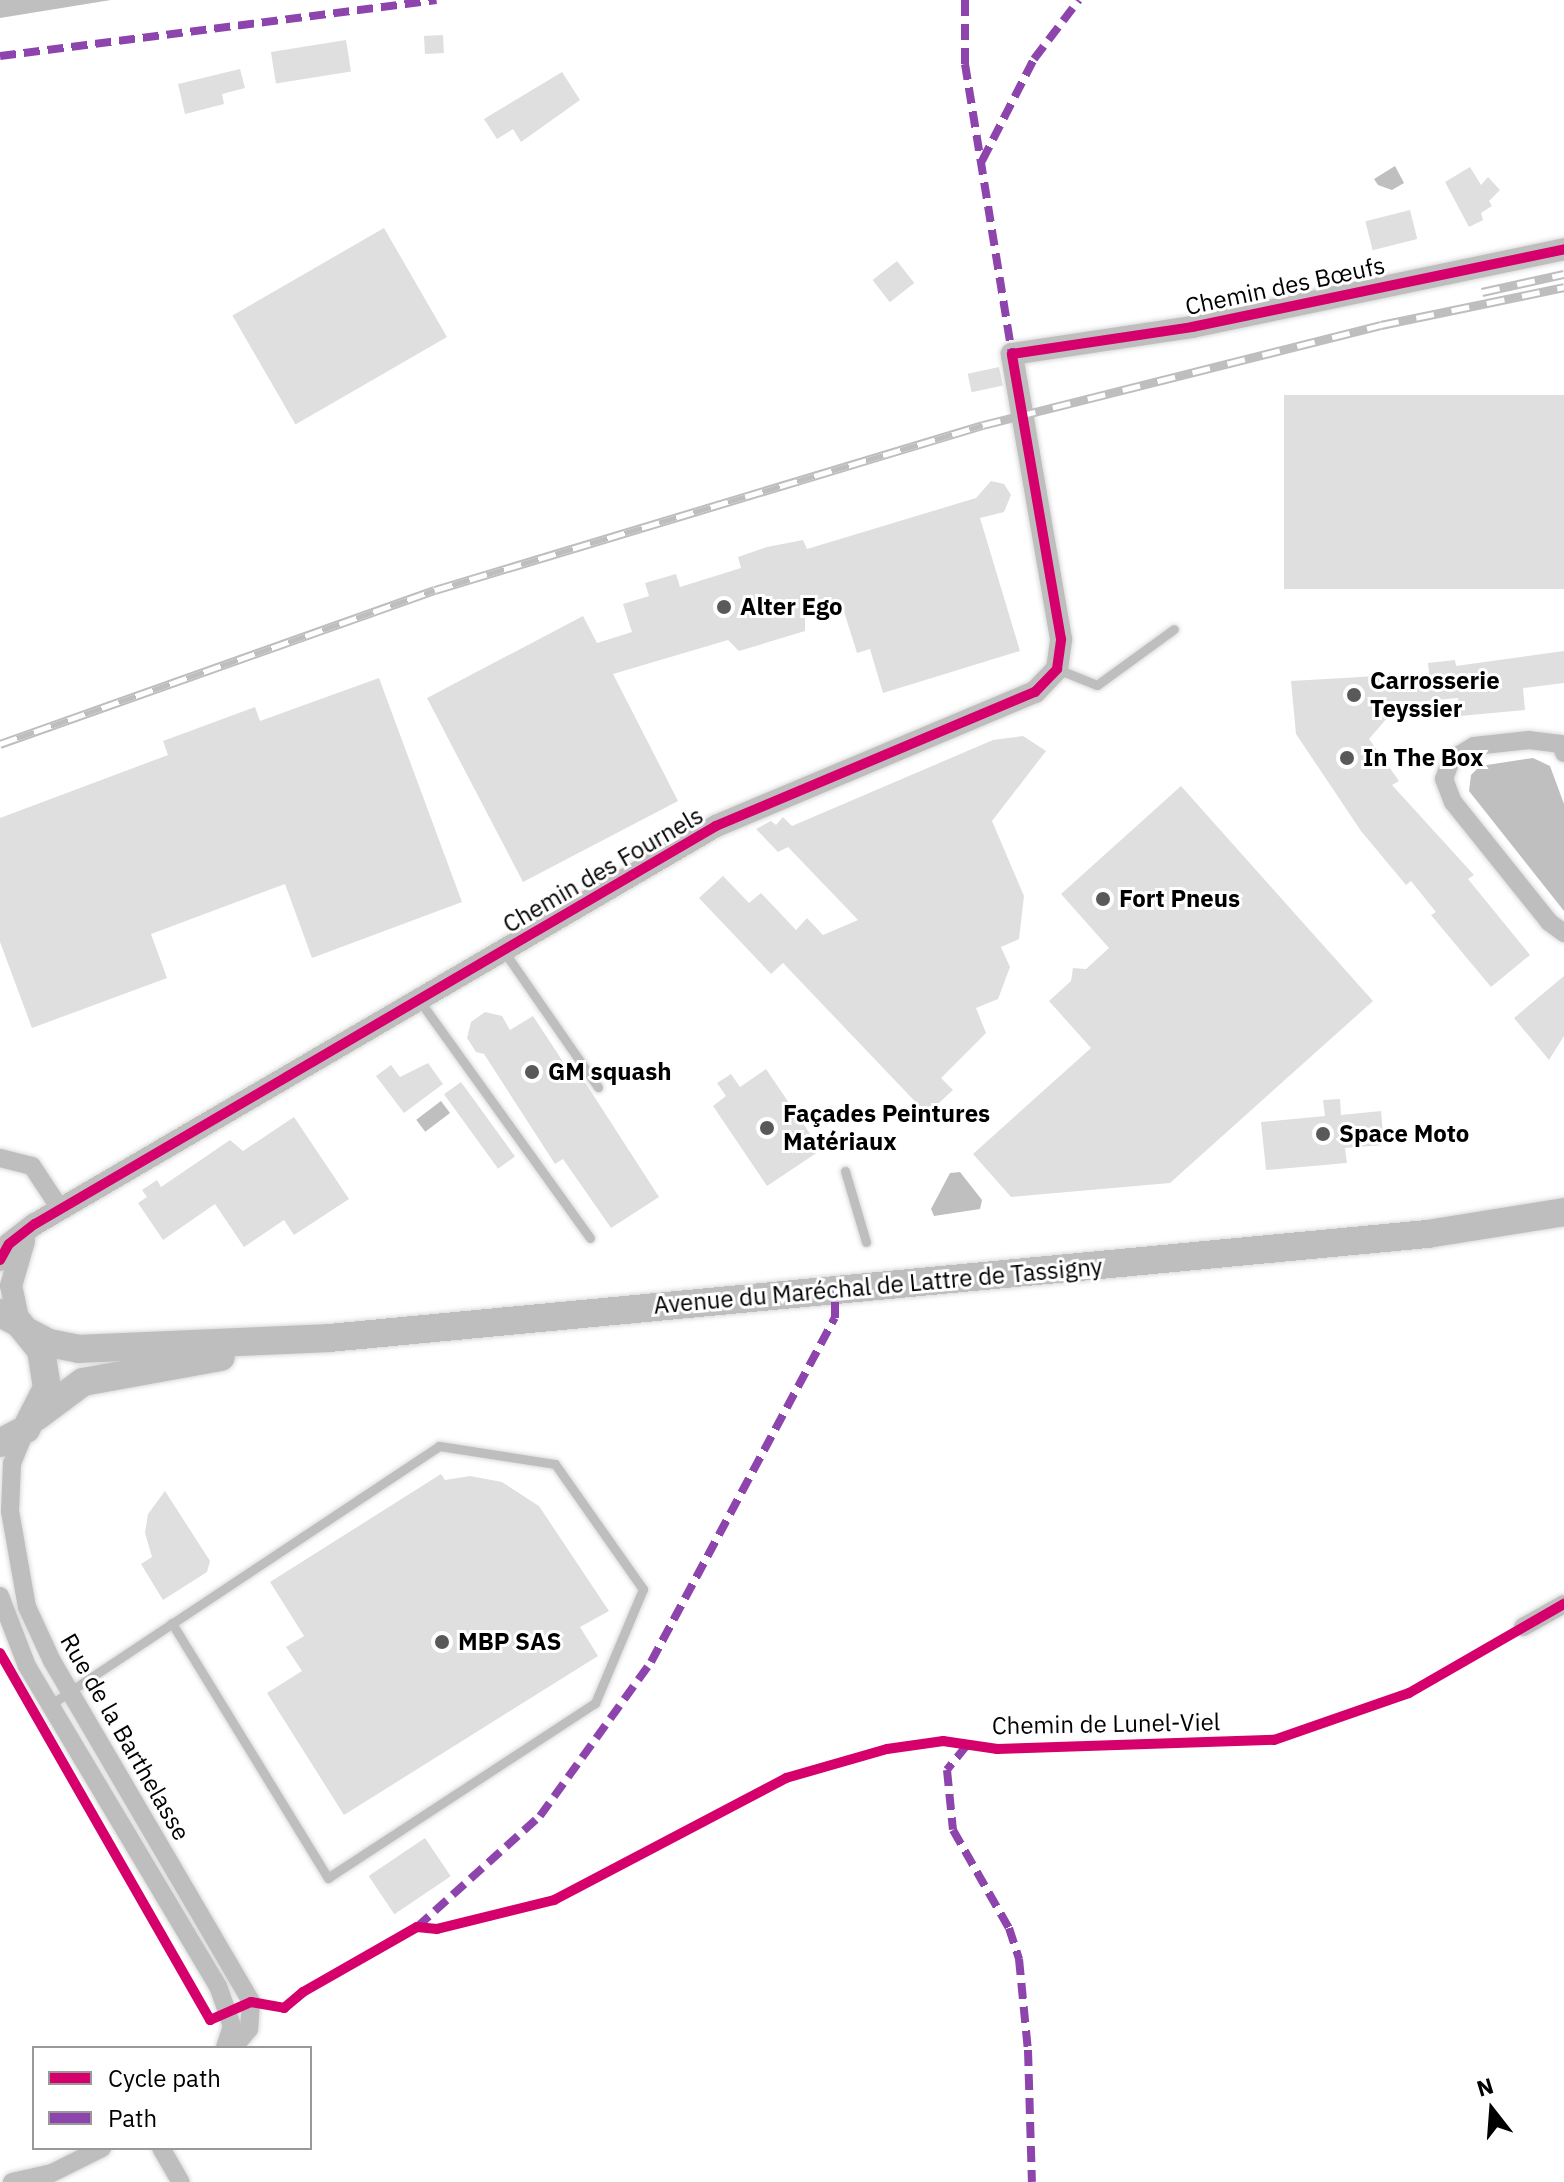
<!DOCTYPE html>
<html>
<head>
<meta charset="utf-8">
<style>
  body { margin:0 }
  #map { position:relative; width:1564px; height:2182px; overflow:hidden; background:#fff; font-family:"IBM Plex Sans",sans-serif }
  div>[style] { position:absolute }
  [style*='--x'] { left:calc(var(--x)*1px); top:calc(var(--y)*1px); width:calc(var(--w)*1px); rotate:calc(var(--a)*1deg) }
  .water>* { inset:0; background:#bfbfbf; transform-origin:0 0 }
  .building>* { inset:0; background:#dfdfdf; transform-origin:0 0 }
  .roads { filter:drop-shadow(0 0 2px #dbdbdb) drop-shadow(0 0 2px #dbdbdb) }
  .service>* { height:9px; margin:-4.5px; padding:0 4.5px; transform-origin:4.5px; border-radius:4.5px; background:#bebebe }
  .minor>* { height:18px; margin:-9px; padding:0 9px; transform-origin:9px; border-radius:9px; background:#bebebe }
  .tertiary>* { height:22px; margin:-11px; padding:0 11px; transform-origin:11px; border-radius:11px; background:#bebebe }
  .primary>* { height:28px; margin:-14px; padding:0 14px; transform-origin:14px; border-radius:14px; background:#bebebe }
  .rail>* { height:9px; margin-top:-4.5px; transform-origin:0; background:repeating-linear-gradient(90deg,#fff 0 18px,#bebebe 0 36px); box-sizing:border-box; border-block:2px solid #bebebe }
  .quiet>* { height:8px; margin-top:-4px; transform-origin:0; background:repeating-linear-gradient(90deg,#8e44ad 0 16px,transparent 0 24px) }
  .cycleway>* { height:10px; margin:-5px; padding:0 5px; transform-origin:5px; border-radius:5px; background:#d6006c }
  .dots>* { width:22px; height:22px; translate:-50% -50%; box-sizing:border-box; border:4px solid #fff; border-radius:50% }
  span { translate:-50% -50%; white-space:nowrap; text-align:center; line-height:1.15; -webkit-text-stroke:6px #fff; paint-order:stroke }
  .street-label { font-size:24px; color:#000 }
  .poi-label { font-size:24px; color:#000; font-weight:700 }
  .left { translate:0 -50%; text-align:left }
  .legend { position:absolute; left:32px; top:2046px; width:280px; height:104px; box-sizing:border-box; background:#fff; border:2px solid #999; margin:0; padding:10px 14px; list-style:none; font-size:24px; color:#000 }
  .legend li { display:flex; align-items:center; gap:16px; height:40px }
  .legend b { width:40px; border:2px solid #999 }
  .north { position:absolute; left:1452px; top:2070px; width:80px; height:80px; -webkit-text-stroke:6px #fff; paint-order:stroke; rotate:343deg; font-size:22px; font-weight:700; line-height:32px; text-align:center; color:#000 }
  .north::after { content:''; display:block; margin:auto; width:28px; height:36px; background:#000; clip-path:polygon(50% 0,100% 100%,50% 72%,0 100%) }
</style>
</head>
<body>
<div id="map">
  <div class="water">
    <div style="clip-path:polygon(0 0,111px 0,0 18px)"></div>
    <div style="clip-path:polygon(1395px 166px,1404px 183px,1392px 190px,1378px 185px,1374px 179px)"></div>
    <div style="clip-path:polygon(1533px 758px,1550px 766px,1564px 804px,1564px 911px,1469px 791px,1471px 775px,1480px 766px)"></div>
    <div style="left:441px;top:1101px;width:15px;height:31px;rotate:53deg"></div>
    <div style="clip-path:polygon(960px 1172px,982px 1200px,980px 1209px,934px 1216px,931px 1209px,950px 1173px)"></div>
  </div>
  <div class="building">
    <div style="left:443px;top:35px;width:18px;height:19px;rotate:87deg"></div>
    <div style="left:346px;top:40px;width:32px;height:76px;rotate:81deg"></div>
    <div style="clip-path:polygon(240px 69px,245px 88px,222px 94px,224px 104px,185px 114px,178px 84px)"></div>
    <div style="clip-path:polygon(562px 72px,580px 100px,521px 142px,513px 129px,497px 139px,484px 119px)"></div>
    <div style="clip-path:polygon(1470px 167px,1481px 185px,1488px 177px,1500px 190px,1489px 201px,1492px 206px,1481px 213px,1483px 220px,1469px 227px,1445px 182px)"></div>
    <div style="left:1410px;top:210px;width:30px;height:46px;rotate:76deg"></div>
    <div style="left:384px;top:228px;width:126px;height:175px;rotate:60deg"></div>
    <div style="left:897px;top:261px;width:28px;height:31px;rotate:52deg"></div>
    <div style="left:999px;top:367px;width:19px;height:32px;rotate:78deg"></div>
    <div style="left:1564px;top:395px;width:194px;height:280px;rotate:90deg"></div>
    <div style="clip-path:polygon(991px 481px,1004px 484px,1011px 495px,1004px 512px,980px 518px,1020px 651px,883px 693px,870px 649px,857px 653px,842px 605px,805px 616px,805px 631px,739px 651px,728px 640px,613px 674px,678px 801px,523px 882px,427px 698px,583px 616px,597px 643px,632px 632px,623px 604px,649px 596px,645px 583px,676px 574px,680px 587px,741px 568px,738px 557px,767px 547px,803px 540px,807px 549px,976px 498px)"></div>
    <div style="clip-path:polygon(1564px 651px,1564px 683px,1523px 688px,1525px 710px,1460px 716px,1458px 698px,1416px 702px,1416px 708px,1394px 710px,1369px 739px,1399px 781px,1392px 785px,1474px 875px,1468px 879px,1530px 955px,1491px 987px,1431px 915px,1436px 912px,1411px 881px,1406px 885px,1361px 831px,1296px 734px,1291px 681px,1429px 673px,1428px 663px,1455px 660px,1456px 666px)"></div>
    <div style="clip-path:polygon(379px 678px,462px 902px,312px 958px,285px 884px,151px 934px,167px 978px,32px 1028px,0 942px,0 818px,168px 755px,163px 741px,255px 707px,260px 721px)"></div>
    <div style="clip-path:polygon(1023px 736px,1046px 751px,992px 821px,1024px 896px,1019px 939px,1001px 947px,1010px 967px,998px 999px,976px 1008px,986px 1033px,941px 1078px,953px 1090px,927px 1114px,783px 963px,771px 974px,699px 898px,723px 876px,749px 903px,761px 893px,796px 930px,807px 918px,823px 935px,858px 920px,788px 847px,778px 852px,756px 829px,771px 821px,776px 825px,783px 817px,792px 826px,993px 740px)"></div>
    <div style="clip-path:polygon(1181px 786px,1373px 1001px,1170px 1183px,1011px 1197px,973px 1154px,1091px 1048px,1049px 1001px,1071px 981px,1073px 968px,1086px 969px,1109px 948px,1061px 894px)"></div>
    <div style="clip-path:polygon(1564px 976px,1564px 1036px,1549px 1060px,1514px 1018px)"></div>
    <div style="clip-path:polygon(485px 1012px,502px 1016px,510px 1030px,533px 1016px,573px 1077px,579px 1073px,659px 1197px,611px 1228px,563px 1159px,555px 1164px,484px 1054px,476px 1052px,467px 1038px,471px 1022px)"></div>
    <div style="clip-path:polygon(428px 1063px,443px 1084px,404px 1113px,376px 1076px,391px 1065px,400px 1077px)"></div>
    <div style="clip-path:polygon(766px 1069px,821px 1150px,767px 1186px,713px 1106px,726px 1096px,717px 1083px,731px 1074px,740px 1087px)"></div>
    <div style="left:461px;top:1082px;width:92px;height:21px;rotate:54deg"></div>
    <div style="clip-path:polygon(1340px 1099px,1341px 1115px,1381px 1111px,1384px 1145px,1345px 1148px,1347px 1163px,1266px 1170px,1261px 1122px,1325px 1116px,1323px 1100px)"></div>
    <div style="clip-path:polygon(294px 1117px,349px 1199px,294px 1235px,284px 1220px,244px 1247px,215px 1204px,163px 1240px,138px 1203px,147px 1197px,142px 1190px,157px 1180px,161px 1187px,230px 1140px,243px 1151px)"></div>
    <div style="clip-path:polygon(441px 1474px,445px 1480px,470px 1476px,502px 1482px,539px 1506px,609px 1611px,580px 1627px,598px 1656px,344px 1815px,267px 1693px,302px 1671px,286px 1647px,304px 1636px,270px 1582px)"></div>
    <div style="clip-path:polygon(165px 1491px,210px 1561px,207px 1572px,163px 1600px,141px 1564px,152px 1557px,145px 1533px,148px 1514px)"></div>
    <div style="left:425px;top:1838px;width:46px;height:68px;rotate:56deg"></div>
  </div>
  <div class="roads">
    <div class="service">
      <div style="--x:1057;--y:669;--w:43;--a:21.8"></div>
      <div style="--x:1097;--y:685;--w:95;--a:-36"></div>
      <div style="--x:503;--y:950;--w:167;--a:55.3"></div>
      <div style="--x:419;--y:1000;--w:293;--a:54.3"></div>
      <div style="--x:845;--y:1171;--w:74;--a:73.5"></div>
      <div style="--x:50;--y:1705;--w:23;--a:-34"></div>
      <div style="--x:69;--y:1692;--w:444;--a:-33.6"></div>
      <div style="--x:439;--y:1446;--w:117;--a:8.8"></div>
      <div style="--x:555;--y:1464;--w:153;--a:54.9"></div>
      <div style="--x:643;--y:1589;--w:124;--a:112.8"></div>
      <div style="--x:595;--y:1703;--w:319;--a:146.8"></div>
      <div style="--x:328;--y:1878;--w:299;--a:-121.5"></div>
    </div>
    <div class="minor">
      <div style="--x:1564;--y:753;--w:9;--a:-108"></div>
      <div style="--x:1561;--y:744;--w:32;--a:-173"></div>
      <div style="--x:1529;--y:740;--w:55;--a:173.8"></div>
      <div style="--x:1474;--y:746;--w:27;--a:149"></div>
      <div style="--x:1451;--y:760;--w:20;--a:110"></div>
      <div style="--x:1444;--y:779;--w:25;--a:69"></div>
      <div style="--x:1453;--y:802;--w:154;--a:51.3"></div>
      <div style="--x:1549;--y:922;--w:19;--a:36"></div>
      <div style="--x:0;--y:1158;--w:33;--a:14"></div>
      <div style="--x:32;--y:1166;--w:53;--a:56.6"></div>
      <div style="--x:26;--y:1429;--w:38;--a:112"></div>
      <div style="--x:12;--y:1464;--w:47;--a:92.4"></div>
      <div style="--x:10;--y:1511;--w:97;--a:80"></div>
      <div style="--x:27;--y:1607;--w:60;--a:65.2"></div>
      <div style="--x:52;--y:1661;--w:395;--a:59.7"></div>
      <div style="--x:251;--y:2002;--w:27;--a:94"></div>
      <div style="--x:249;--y:2029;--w:25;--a:130"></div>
      <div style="--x:0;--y:1596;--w:75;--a:68.9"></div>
      <div style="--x:27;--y:1666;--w:373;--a:59.2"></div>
      <div style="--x:218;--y:1986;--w:42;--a:70.7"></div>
      <div style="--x:232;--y:2026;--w:23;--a:108"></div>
      <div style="--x:1523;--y:1627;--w:47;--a:-29.3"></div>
      <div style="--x:161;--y:2148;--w:39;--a:60"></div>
      <div style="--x:12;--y:2182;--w:41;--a:-12.7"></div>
      <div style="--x:52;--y:2173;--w:56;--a:-26.6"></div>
    </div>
    <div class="tertiary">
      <div style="--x:0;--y:1260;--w:18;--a:-61"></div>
      <div style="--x:9;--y:1244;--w:33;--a:-38"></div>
      <div style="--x:35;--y:1224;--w:789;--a:-30.3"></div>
      <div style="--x:716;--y:826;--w:346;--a:-22.8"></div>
      <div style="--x:1035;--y:692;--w:32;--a:-46"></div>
      <div style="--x:1057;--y:669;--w:30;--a:-82"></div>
      <div style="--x:1061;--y:639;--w:289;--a:-99.8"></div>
      <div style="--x:1012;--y:354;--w:182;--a:-8.5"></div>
      <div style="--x:1192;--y:327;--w:380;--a:-11.8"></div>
      <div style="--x:19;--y:1323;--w:38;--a:-102"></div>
      <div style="--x:11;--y:1286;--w:47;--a:-73.9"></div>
    </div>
    <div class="primary">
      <div style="--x:0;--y:1313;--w:21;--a:28"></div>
      <div style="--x:19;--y:1323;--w:35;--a:51"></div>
      <div style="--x:41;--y:1350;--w:38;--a:81"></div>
      <div style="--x:47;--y:1388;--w:46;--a:117.1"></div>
      <div style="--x:26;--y:1429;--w:30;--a:152"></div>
      <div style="--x:30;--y:1333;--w:21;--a:28"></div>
      <div style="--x:49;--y:1343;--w:31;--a:11"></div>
      <div style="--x:79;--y:1349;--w:250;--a:-2.5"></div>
      <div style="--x:329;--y:1338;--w:1103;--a:-5.41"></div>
      <div style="--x:1427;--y:1234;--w:139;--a:-9.1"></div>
      <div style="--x:36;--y:1417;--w:59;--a:-36.7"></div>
      <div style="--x:83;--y:1382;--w:140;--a:-10.3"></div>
    </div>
  </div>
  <div class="rail">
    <div style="--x:1482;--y:292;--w:84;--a:-12.4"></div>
    <div style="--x:0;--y:744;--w:461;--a:-19.5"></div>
    <div style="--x:435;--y:590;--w:572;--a:-16.76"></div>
    <div style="--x:983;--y:425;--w:410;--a:-14.1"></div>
    <div style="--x:1381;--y:325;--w:187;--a:-11.7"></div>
  </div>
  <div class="quiet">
    <div style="--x:965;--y:0;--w:64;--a:90"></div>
    <div style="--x:965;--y:64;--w:294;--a:80.8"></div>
    <div style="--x:0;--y:56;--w:440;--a:-7.3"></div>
    <div style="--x:982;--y:161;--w:114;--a:-63"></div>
    <div style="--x:1034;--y:59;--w:74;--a:-52.7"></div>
    <div style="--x:967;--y:1745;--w:32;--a:129"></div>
    <div style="--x:947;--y:1770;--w:60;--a:84.3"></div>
    <div style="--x:953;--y:1830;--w:113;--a:60.3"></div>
    <div style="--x:1009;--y:1928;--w:33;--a:72"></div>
    <div style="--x:1019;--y:1959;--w:91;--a:84.4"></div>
    <div style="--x:1028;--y:2050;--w:132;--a:88.3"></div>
    <div style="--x:417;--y:1927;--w:166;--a:-42.1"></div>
    <div style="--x:540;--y:1816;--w:190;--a:-54.2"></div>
    <div style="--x:651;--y:1662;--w:390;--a:-61.9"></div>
    <div style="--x:835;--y:1318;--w:28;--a:-90"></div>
  </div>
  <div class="cycleway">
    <div style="--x:0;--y:1260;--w:18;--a:-61"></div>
    <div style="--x:9;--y:1244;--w:33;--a:-38"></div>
    <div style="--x:35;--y:1224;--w:789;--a:-30.3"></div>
    <div style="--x:716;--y:826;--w:346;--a:-22.8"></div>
    <div style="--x:1035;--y:692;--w:32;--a:-46"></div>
    <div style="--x:1057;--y:669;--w:30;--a:-82"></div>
    <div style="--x:1061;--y:639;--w:289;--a:-99.8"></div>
    <div style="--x:1012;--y:354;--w:182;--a:-8.5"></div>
    <div style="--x:1192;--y:327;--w:380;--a:-11.8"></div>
    <div style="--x:0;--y:1653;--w:423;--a:60.2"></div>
    <div style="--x:210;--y:2020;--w:45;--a:-23.7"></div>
    <div style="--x:251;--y:2002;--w:34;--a:10"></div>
    <div style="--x:284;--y:2008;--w:25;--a:-40"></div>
    <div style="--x:303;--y:1992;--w:131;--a:-29.7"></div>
    <div style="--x:417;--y:1927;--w:20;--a:6"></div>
    <div style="--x:437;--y:1929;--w:121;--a:-13.9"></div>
    <div style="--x:554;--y:1900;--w:262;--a:-27.7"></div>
    <div style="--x:786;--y:1778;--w:105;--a:-16"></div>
    <div style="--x:887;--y:1749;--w:57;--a:-8.1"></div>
    <div style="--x:943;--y:1741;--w:55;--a:8.4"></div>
    <div style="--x:997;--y:1749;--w:277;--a:-1.9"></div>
    <div style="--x:1274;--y:1740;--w:143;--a:-19.2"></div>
    <div style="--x:1409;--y:1693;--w:179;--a:-29.9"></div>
  </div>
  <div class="dots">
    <div style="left:724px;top:607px;background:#595959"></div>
    <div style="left:1354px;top:695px;background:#595959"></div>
    <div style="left:1347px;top:758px;background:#595959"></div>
    <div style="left:1103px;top:899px;background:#595959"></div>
    <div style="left:532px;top:1072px;background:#595959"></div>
    <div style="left:767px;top:1128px;background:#595959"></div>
    <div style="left:1323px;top:1134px;background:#595959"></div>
    <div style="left:442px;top:1642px;background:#595959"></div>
  </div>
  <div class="street-label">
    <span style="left:1285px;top:286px;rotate:-12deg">Chemin des Bœufs</span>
    <span style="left:603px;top:870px;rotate:-30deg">Chemin des Fournels</span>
    <span style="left:878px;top:1286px;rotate:-5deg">Avenue du Maréchal de Lattre de Tassigny</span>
    <span style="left:1106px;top:1724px;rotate:-1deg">Chemin de Lunel-Viel</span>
    <span style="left:125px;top:1737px;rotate:60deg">Rue de la Barthelasse</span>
  </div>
  <div class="poi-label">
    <span class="left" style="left:740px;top:607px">Alter Ego</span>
    <span class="left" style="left:1370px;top:695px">Carrosserie<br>Teyssier</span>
    <span class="left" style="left:1363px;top:758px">In The Box</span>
    <span class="left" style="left:1119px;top:899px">Fort Pneus</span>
    <span class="left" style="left:548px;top:1072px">GM squash</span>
    <span class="left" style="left:783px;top:1128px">Façades Peintures<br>Matériaux</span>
    <span class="left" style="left:1339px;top:1134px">Space Moto</span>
    <span class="left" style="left:458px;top:1642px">MBP SAS</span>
  </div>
  <ul class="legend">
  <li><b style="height:10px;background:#d6006c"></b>Cycle path</li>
  <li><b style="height:10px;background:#8e44ad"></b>Path</li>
  </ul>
  <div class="north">N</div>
</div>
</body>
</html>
